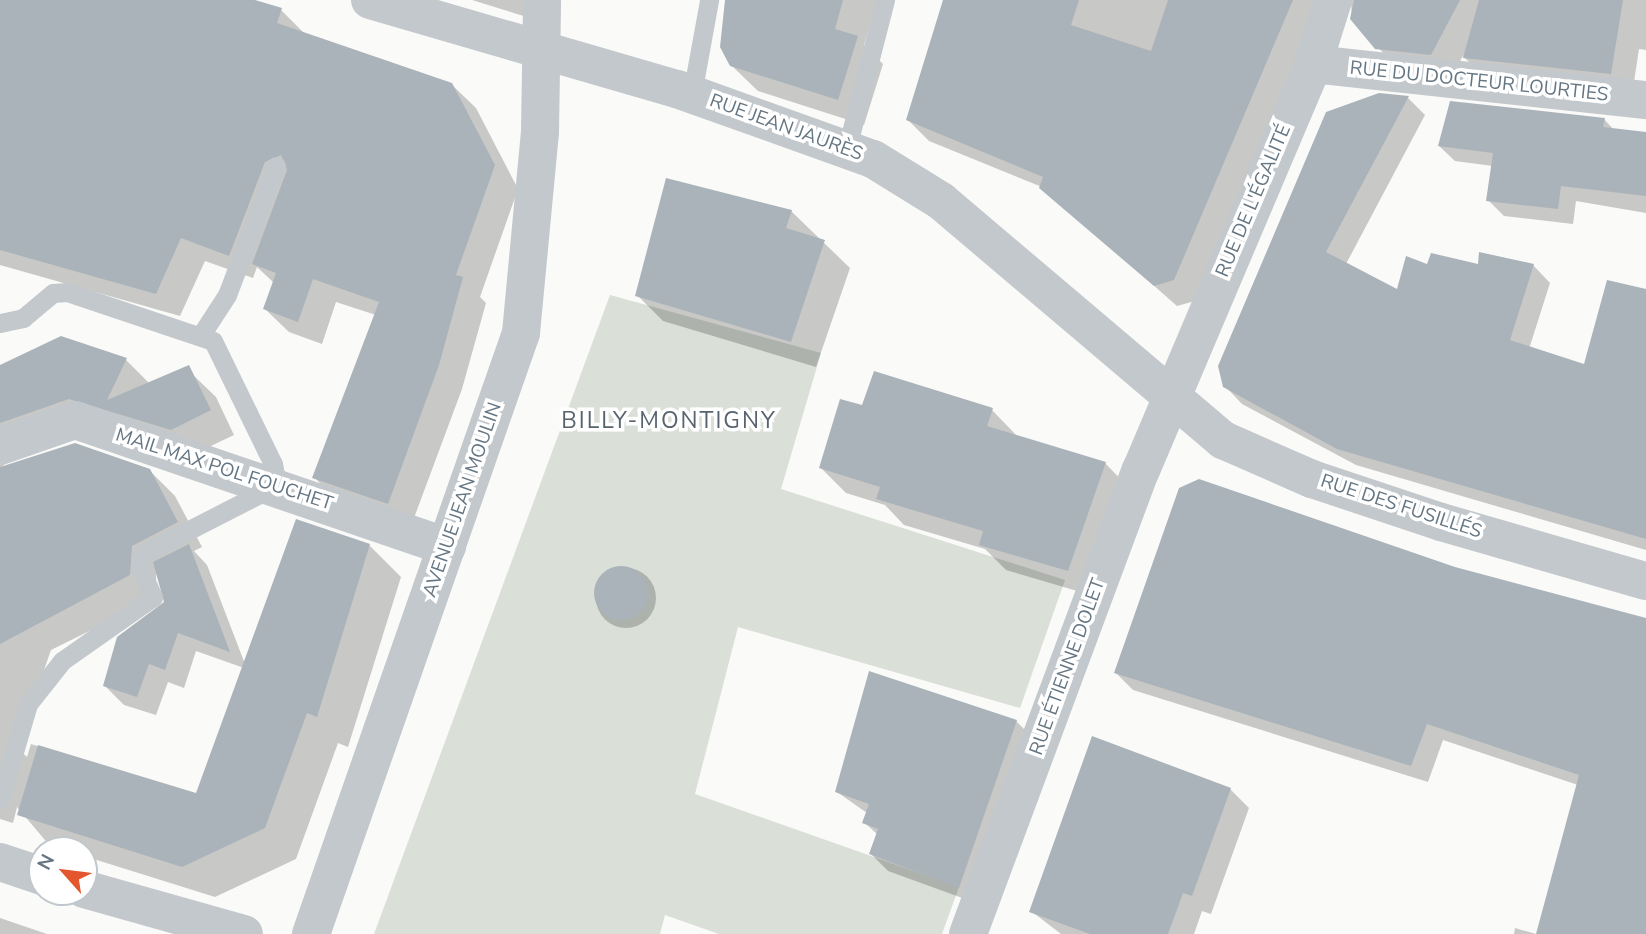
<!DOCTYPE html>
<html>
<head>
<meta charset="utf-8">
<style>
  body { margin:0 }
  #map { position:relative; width:1646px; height:934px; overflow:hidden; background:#fafaf8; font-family:"Nunito Sans",sans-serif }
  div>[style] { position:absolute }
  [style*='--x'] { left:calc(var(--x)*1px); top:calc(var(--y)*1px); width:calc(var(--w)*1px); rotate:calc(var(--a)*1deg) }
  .green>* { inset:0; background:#dadfd7 }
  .shadow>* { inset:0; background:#0003 }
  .round { border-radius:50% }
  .building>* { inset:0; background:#aab3b9 }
  .service>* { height:19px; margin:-9.5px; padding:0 9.5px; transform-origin:9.5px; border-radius:9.5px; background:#c3c8cc }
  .minor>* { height:38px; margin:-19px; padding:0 19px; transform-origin:19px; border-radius:19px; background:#c3c8cc }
  .tertiary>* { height:38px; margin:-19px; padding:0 19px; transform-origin:19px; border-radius:19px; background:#c3c8cc }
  span { translate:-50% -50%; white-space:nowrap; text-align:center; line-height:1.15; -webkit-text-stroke:7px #fff; paint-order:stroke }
  .street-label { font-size:19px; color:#657683 }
  .quarter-label { font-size:23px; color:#57646e; letter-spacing:2px }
  .north { position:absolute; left:28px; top:836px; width:70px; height:70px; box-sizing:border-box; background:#fff; border:2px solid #c1c8cd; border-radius:50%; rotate:298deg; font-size:19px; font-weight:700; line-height:28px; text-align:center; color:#657683 }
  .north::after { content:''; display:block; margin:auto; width:24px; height:32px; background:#e4572e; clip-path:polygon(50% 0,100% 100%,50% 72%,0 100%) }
</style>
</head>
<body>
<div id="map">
  <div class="green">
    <div style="clip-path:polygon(610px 295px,821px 353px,781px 489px,1065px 580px,1020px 708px,738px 627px,695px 794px,959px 887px,942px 934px,719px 934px,665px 915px,660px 934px,374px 934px)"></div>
  </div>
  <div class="shadow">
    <div style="clip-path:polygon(0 0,249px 0,281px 10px,305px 34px,451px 84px,476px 108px,518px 189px,480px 297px,486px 303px,462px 389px,411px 526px,337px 501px,314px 477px,376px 315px,336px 302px,322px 344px,289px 332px,265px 309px,274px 283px,257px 267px,253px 278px,205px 261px,180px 316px,0 265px)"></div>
    <div style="clip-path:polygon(472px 0,529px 0,527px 17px)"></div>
    <div style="clip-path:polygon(726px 0,877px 0,864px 45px,883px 64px,864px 125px,758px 91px,731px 65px)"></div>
    <div style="clip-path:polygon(945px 0,1323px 0,1195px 301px,1177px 306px,1042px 187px,929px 141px,908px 120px)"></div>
    <div style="clip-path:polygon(1338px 0,1646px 0,1646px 50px,1639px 49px,1632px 95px,1486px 79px,1463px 56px,1452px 75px,1398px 69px,1352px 19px,1351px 2px)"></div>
    <div style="clip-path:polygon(1380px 95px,1408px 98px,1425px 115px,1346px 264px,1398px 291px,1428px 266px,1533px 265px,1550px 283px,1529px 349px,1585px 366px,1646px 306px,1646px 550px,1356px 465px,1242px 404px,1225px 386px)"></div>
    <div style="clip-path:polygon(1604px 119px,1615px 131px,1646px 134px,1646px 213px,1576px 201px,1573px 224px,1504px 216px,1488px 200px,1493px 166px,1455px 161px,1439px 146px)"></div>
    <div style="clip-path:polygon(791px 211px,850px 268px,816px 367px,663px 321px,637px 295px)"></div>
    <div style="clip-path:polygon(evenodd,126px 360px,150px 384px,191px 373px,216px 397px,234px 435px,196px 453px,94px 423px,18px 450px,1px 468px,149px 470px,175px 496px,202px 547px,194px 551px,207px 565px,245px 664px,369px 545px,401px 577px,348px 747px,338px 743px,296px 859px,215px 897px,84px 856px,84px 850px,50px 846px,17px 807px,13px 823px,0 819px,0 367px,126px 360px,157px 569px,166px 603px,105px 686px,124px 705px,156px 715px,168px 682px,184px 688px,196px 651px,244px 668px,197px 796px,31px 744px,27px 757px,17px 747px,51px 650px,154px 599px,157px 569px)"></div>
    <div style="clip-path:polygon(863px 407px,992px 410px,1017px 436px,1105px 463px,1130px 489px,1094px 596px,1006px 570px,985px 549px,904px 525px,885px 505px,846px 493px,821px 468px)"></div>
    <div class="round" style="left:596px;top:568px;width:60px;height:60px"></div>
    <div style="clip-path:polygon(1455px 569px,1646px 620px,1646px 787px,1578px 785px,1443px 740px,1428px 782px,1133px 690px,1116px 673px)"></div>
    <div style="clip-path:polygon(1016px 721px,1033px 738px,976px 903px,888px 871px,871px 854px,878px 835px,864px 822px,867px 813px,837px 792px)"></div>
    <div style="clip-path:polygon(1230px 789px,1249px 808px,1211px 914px,1202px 911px,1194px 934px,1061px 934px,1031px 911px)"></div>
    <div style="clip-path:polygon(0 918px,47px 934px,0 934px)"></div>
    <div style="clip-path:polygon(1515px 928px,1536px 934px,1514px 934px)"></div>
  </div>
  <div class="building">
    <div style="clip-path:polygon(0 0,255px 0,282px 8px,277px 23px,452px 83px,495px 165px,456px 275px,463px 277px,439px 365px,388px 504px,312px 478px,379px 302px,313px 279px,298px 322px,263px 309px,276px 273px,252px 264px,287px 170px,281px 155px,265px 162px,229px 256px,181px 238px,156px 294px,0 250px)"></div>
    <div style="clip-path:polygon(725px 0,843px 0,835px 29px,858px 36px,838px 100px,730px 66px,720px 47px)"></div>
    <div style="clip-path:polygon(943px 0,1079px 0,1071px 25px,1151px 51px,1168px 0,1293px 0,1174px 280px,1154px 286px,1039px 188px,1043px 177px,906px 120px)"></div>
    <div style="clip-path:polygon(1354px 0,1460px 0,1431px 55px,1375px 49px,1350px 19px)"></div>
    <div style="clip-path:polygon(1479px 0,1623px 0,1611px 74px,1463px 58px)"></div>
    <div style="clip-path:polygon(1379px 93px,1409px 96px,1326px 252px,1397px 289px,1406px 256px,1427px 264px,1431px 253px,1478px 264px,1479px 252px,1534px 264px,1510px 340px,1584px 364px,1607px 280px,1646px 289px,1646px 539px,1337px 449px,1223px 387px,1218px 366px,1326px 112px)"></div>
    <div style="clip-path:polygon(1450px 101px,1605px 118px,1603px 127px,1646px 132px,1646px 196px,1561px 186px,1558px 209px,1486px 201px,1493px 153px,1438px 146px)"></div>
    <div style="clip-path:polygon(666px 178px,792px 210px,786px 228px,825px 240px,791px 342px,635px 296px)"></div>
    <div style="clip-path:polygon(61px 336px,127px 358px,107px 400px,189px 365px,211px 410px,171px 430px,69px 399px,0 423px,0 365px)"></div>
    <div style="clip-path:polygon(874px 371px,993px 408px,987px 426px,1106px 462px,1068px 571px,979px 545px,983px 531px,876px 499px,880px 487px,819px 468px,840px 399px,862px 405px)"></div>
    <div style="clip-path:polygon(75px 443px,150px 469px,178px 522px,132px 546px,130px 575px,0 644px,0 467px)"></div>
    <div style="clip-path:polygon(1199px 479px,1455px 567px,1646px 618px,1646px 934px,1536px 934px,1579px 775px,1427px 724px,1411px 766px,1114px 673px,1179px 488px)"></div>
    <div style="clip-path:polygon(296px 519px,370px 544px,317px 717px,307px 713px,265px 828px,182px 867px,17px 815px,38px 745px,196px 793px)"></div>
    <div style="clip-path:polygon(189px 544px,230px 652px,178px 633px,165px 670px,149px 664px,137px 697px,103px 686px,117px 637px,164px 602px,153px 562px)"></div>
    <div class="round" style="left:594px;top:566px;width:54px;height:54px"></div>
    <div style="clip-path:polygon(869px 671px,1017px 720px,959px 888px,869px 854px,878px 829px,862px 823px,869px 804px,835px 792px)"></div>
    <div style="clip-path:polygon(1092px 736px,1231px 788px,1192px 896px,1183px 893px,1168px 934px,1090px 934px,1029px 912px)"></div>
  </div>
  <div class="service">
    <div style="--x:692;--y:94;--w:96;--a:-79.7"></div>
    <div style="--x:847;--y:148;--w:153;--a:-75.6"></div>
    <div style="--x:0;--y:323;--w:24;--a:-12"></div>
    <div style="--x:23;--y:318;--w:39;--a:-40"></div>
    <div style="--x:53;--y:293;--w:14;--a:-4"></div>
    <div style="--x:67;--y:292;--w:154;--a:18.6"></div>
    <div style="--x:213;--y:341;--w:137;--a:64"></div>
    <div style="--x:273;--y:464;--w:21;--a:79"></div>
    <div style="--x:277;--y:485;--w:152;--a:152.9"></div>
    <div style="--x:142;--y:554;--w:14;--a:98"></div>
    <div style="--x:140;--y:568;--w:32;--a:66"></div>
    <div style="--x:153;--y:597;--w:111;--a:144.9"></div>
    <div style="--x:62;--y:661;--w:55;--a:128.3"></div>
    <div style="--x:28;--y:704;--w:100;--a:106.3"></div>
    <div style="--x:201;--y:335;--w:48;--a:-57"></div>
    <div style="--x:227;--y:295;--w:138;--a:-69.2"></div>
  </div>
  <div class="minor">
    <div style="--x:1313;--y:64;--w:335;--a:6.2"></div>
    <div style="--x:0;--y:446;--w:79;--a:-19.1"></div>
    <div style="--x:75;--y:420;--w:393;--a:18.8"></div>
    <div style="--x:0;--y:862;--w:44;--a:18.4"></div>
    <div style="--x:84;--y:889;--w:166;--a:15.7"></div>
    <div style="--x:311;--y:934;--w:637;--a:-70.74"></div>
    <div style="--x:521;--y:333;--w:202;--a:-84.6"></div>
    <div style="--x:540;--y:132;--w:132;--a:-89.1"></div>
    <div style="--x:968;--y:934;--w:495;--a:-69.6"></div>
    <div style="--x:1141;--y:470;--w:441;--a:-67"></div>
    <div style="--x:1313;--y:64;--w:67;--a:-72.6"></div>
  </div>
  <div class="tertiary">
    <div style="--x:370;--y:0;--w:320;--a:16.2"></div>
    <div style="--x:677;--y:89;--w:208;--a:19.7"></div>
    <div style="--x:873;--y:159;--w:80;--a:31.7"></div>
    <div style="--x:941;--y:201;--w:370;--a:40.3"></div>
    <div style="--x:1223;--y:440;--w:97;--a:23.7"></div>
    <div style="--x:1312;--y:479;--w:136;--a:18.4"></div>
    <div style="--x:1441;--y:522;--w:213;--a:16.1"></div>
  </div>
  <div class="street-label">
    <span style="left:1479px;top:82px;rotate:6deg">RUE DU DOCTEUR LOURTIES</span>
    <span style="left:786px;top:128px;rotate:20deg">RUE JEAN JAURÈS</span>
    <span style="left:1254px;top:201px;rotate:-67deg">RUE DE L'ÉGALITÉ</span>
    <span style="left:224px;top:470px;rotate:18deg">MAIL MAX POL FOUCHET</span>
    <span style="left:463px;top:500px;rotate:-71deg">AVENUE JEAN MOULIN</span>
    <span style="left:1401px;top:507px;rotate:18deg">RUE DES FUSILLÉS</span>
    <span style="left:1068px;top:667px;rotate:-70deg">RUE ÉTIENNE DOLET</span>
  </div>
  <div class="quarter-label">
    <span style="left:669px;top:421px">BILLY-MONTIGNY</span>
  </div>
  <div class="north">N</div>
</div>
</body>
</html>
